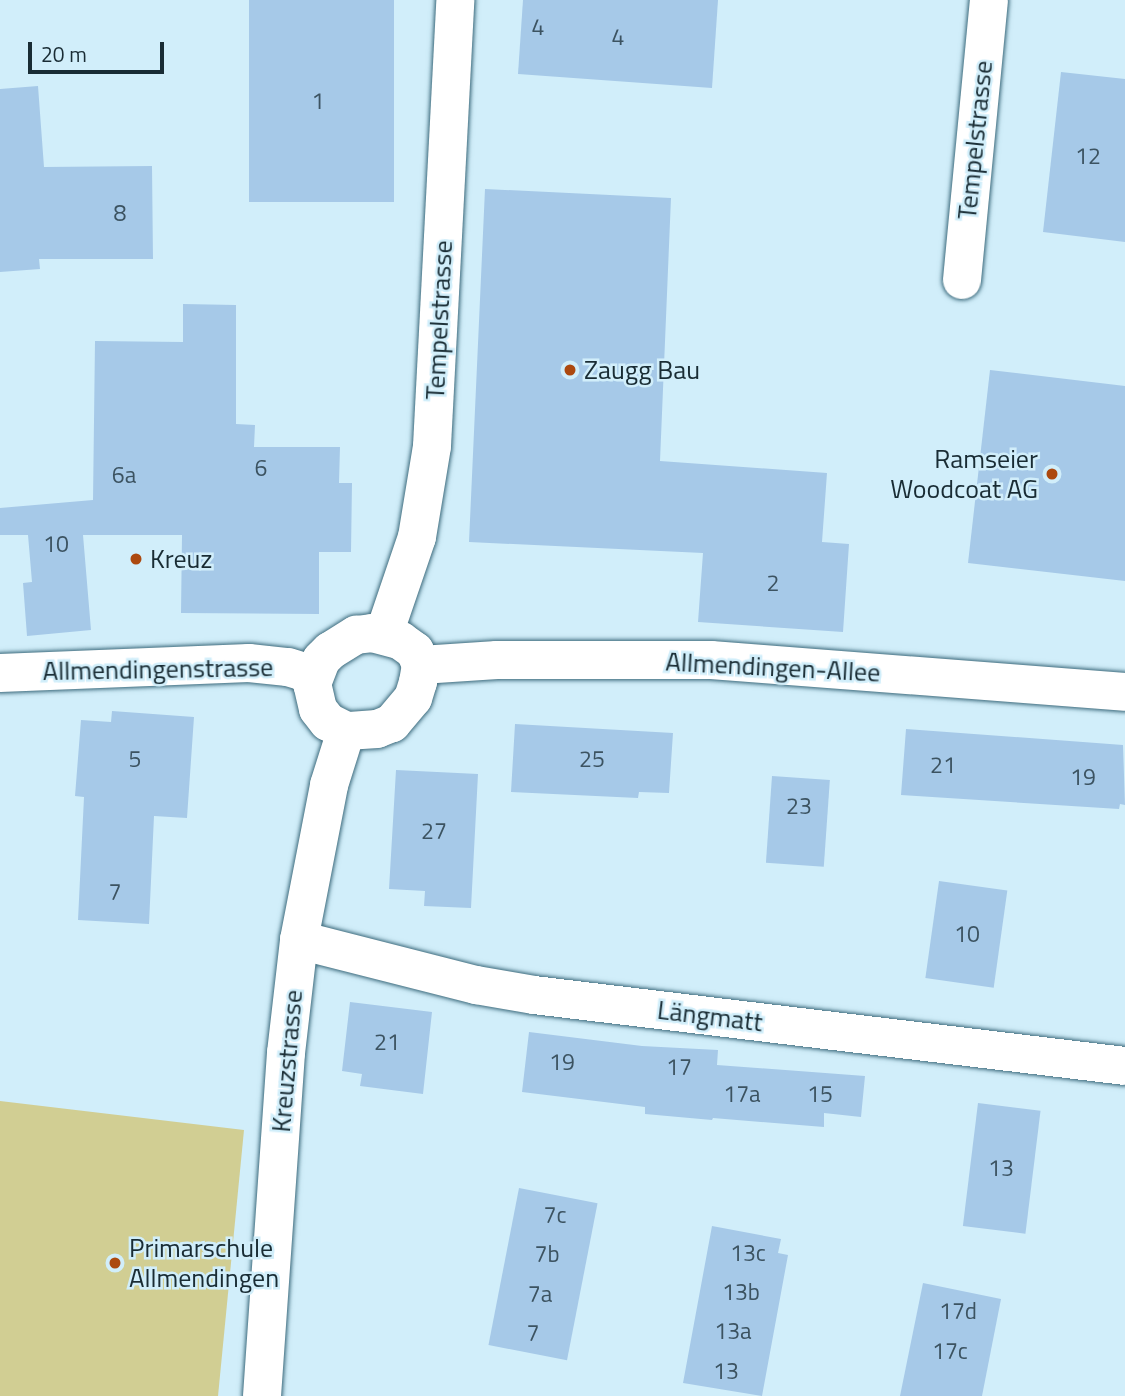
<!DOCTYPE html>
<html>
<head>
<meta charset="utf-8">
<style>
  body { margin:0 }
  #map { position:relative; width:1125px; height:1396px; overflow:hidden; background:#d1eefa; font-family:"Titillium Web",sans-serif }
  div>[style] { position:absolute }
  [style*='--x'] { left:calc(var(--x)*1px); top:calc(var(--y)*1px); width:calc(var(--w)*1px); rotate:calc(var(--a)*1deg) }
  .green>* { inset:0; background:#d1ce93 }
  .building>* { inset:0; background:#a6c9e8; transform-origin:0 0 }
  .roads { filter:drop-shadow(0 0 2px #3d6b7d) drop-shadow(0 0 2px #3d6b7d) }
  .minor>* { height:38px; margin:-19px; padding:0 19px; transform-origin:19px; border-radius:19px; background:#fff }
  .tertiary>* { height:38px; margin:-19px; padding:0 19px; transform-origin:19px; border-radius:19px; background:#fff }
  .dots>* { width:19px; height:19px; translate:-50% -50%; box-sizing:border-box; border:4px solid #d1eefa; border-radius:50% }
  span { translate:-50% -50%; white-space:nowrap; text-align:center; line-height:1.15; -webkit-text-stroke:5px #d1eefa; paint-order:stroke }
  .number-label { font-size:23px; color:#3c5361 }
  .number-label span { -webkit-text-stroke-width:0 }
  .street-label { font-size:26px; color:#192c34 }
  .poi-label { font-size:26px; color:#192c34 }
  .left { translate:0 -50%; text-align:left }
  .right { translate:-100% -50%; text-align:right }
  .scale { position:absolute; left:28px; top:42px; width:136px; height:32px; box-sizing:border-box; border:4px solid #192c34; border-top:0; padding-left:9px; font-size:21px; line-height:24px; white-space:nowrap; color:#192c34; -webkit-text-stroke:5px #d1eefa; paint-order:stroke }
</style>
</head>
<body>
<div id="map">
  <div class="green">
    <div style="clip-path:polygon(0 1101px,244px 1130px,218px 1396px,0 1396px)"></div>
  </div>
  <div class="building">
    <div style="left:249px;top:0;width:145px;height:202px"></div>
    <div style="clip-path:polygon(523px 0,718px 0,712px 88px,518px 74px)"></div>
    <div style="clip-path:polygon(1061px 72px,1125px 79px,1125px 242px,1043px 232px)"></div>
    <div style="clip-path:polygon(38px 86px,44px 167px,152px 166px,153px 259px,39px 259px,40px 269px,0 272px,0 89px)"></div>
    <div style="clip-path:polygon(485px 189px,671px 198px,660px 461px,827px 473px,822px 542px,849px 544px,843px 632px,698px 622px,703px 553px,469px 542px)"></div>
    <div style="clip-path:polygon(183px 304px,236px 305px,236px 424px,255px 425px,254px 447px,340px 447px,339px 483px,352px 483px,351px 552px,319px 552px,319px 614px,181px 613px,182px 535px,83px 535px,91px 630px,27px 636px,23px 583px,32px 582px,28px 535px,0 535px,0 508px,93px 500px,95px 341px,183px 342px)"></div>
    <div style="clip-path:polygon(990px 370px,1125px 386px,1125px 581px,968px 563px)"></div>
    <div style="clip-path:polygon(112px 711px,194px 717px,187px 818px,154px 816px,149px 924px,78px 920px,84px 797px,75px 796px,81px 720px,111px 722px)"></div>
    <div style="clip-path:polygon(515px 724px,673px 733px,669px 793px,639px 792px,638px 798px,511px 792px)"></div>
    <div style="clip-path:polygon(906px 729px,1123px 745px,1125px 805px,1120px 804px,1119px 809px,901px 795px)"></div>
    <div style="clip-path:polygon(396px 770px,478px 774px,471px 908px,424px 906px,425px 891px,389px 889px)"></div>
    <div style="left:772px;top:776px;width:58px;height:87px;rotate:4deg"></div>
    <div style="left:939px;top:881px;width:69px;height:98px;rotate:8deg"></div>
    <div style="clip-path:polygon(350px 1002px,432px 1012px,423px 1094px,360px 1086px,362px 1074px,342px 1071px)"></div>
    <div style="clip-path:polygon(529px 1032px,642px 1046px,718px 1050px,717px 1065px,865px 1076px,861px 1117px,824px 1113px,824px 1127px,713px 1118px,712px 1120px,645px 1114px,645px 1107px,522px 1092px)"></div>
    <div style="left:978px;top:1103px;width:63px;height:124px;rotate:7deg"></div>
    <div style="left:519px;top:1188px;width:80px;height:160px;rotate:11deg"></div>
    <div style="clip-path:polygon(712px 1226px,781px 1239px,778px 1253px,788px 1255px,762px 1396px,683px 1383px)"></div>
    <div style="clip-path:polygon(923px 1283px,1001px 1299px,982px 1396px,900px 1396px)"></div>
  </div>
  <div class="roads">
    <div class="minor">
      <div style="--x:962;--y:280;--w:281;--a:-84.5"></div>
      <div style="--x:299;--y:940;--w:183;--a:14.3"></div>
      <div style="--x:476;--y:985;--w:59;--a:9.8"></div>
      <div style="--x:534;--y:995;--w:595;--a:6.85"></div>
    </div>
    <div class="tertiary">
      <div style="--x:372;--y:633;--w:30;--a:15"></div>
      <div style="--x:401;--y:641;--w:17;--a:36"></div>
      <div style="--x:415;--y:651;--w:15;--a:67"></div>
      <div style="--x:421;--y:665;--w:17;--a:100"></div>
      <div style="--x:418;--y:682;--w:17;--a:107"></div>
      <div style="--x:413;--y:698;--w:33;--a:130"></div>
      <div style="--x:392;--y:723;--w:16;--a:158"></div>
      <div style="--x:377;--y:729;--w:31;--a:176"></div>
      <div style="--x:346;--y:731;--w:20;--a:-153"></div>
      <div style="--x:328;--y:722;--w:16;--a:-128"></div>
      <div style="--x:318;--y:709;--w:26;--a:-103"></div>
      <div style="--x:312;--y:684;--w:26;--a:-69"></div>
      <div style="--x:321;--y:660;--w:13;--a:-45"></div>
      <div style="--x:330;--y:651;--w:31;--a:-32"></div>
      <div style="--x:356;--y:635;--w:16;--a:-7"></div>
      <div style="--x:384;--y:634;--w:102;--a:-71.2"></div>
      <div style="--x:417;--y:537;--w:92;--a:-80.6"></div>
      <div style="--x:432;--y:446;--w:447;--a:-87"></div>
      <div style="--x:421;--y:665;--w:76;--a:-3.8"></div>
      <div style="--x:497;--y:660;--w:214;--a:0"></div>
      <div style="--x:711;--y:660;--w:415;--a:4.4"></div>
      <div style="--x:0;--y:673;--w:249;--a:-2.3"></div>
      <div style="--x:249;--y:663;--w:39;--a:6"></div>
      <div style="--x:288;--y:667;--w:27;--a:17"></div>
      <div style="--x:262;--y:1396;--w:344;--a:-86"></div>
      <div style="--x:286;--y:1053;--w:114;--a:-83.4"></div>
      <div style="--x:299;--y:940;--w:158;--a:-79"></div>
      <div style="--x:329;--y:785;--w:57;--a:-72.5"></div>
    </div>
  </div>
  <div class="dots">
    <div style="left:570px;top:370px;background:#ac490f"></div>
    <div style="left:1052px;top:474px;background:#ac490f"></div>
    <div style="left:136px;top:559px;background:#ac490f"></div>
    <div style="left:115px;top:1263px;background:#ac490f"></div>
  </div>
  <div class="number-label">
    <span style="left:538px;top:27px">4</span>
    <span style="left:618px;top:37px">4</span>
    <span style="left:318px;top:101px">1</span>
    <span style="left:1088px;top:156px">12</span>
    <span style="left:120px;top:213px">8</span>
    <span style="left:261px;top:468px">6</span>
    <span style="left:124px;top:475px">6a</span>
    <span style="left:56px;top:544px">10</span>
    <span style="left:773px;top:583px">2</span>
    <span style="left:135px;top:759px">5</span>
    <span style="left:592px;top:759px">25</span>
    <span style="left:943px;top:765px">21</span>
    <span style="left:1083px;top:777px">19</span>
    <span style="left:799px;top:806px">23</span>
    <span style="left:434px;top:831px">27</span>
    <span style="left:115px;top:892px">7</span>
    <span style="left:967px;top:934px">10</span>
    <span style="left:387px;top:1042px">21</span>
    <span style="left:562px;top:1062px">19</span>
    <span style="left:679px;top:1067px">17</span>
    <span style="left:742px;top:1094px">17a</span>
    <span style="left:820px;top:1094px">15</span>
    <span style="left:1001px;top:1168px">13</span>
    <span style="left:555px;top:1215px">7c</span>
    <span style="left:748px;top:1253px">13c</span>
    <span style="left:547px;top:1254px">7b</span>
    <span style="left:741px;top:1292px">13b</span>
    <span style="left:540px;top:1294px">7a</span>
    <span style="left:958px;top:1311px">17d</span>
    <span style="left:733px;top:1331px">13a</span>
    <span style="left:533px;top:1333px">7</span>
    <span style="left:950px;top:1351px">17c</span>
    <span style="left:726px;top:1371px">13</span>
  </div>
  <div class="street-label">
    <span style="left:975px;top:140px;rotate:-84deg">Tempelstrasse</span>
    <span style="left:439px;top:320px;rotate:-87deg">Tempelstrasse</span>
    <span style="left:773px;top:667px;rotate:3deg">Allmendingen-Allee</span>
    <span style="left:158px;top:669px;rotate:-1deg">Allmendingenstrasse</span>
    <span style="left:710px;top:1016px;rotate:7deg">Längmatt</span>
    <span style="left:287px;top:1061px;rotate:-85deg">Kreuzstrasse</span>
  </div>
  <div class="poi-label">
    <span class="left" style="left:584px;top:370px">Zaugg Bau</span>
    <span class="right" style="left:1038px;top:474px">Ramseier<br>Woodcoat AG</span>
    <span class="left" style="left:150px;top:559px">Kreuz</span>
    <span class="left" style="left:129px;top:1263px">Primarschule<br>Allmendingen</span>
  </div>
  <div class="scale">20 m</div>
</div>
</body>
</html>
